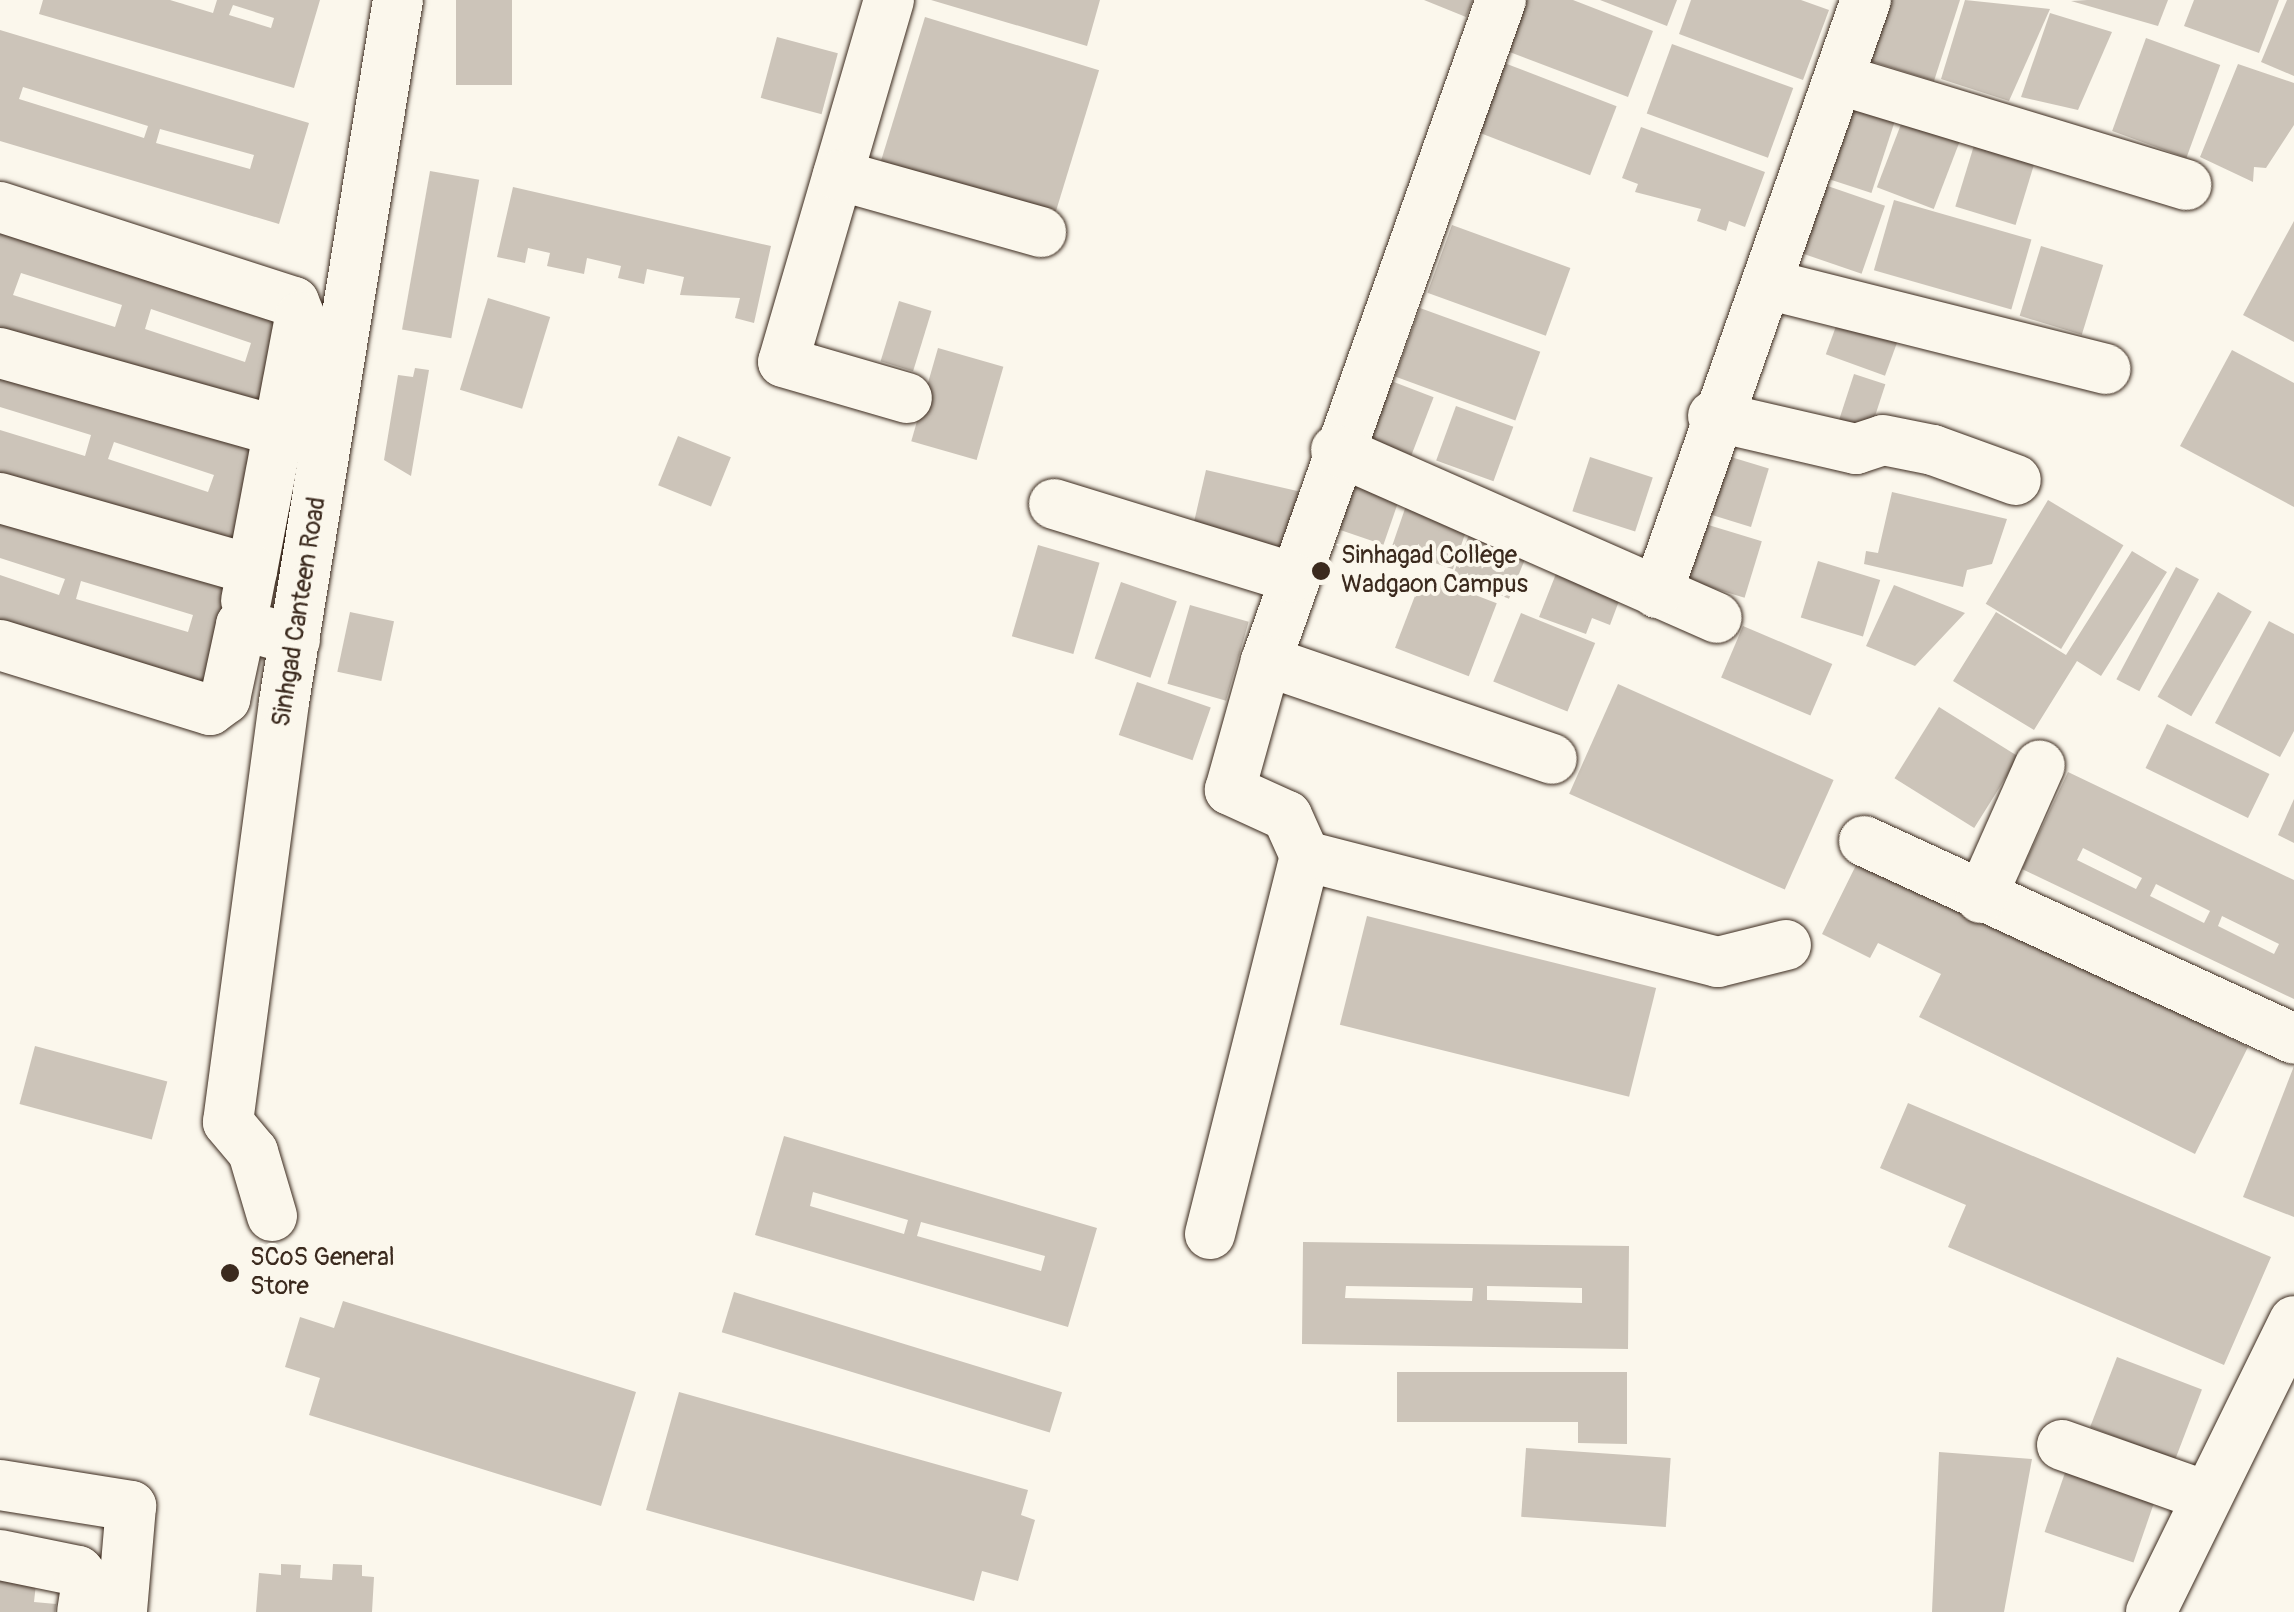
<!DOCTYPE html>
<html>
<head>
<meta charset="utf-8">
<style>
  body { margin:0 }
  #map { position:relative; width:2294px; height:1612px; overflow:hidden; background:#fbf7ec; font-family:Pangolin,sans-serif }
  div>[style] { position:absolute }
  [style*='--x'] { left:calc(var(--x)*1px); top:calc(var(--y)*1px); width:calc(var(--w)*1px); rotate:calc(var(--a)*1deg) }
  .building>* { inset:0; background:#ccc4b9; transform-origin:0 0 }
  .roads { filter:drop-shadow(0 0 2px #3b2a1e) drop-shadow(0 0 2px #3b2a1e) }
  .minor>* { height:50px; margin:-25px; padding:0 25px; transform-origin:25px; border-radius:25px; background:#fbf7ec }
  .dots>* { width:28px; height:28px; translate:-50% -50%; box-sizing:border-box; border:5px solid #fbf7ec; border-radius:50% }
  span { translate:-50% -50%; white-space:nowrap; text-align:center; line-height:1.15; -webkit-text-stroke:8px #fbf7ec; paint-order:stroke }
  .poi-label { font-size:25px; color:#3b2a1e }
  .left { translate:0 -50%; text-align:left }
  .street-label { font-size:25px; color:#3b2a1e }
</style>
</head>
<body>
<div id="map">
  <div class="building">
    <div style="clip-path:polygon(evenodd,43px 0,170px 0,213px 13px,217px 0,320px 0,294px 88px,39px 14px,43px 0,233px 5px,274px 18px,271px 28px,229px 15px,233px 5px)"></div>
    <div style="left:456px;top:0;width:56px;height:85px"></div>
    <div style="clip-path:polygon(931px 0,1100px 0,1087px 46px)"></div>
    <div style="clip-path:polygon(1424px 0,1473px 0,1466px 17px)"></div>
    <div style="clip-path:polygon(1526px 0,1573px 0,1653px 31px,1628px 97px,1507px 51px)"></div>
    <div style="clip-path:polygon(1600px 0,1677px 0,1667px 26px)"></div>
    <div style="clip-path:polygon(1691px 0,1801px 0,1829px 10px,1803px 80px,1679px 34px)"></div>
    <div style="clip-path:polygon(1876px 0,1960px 0,1934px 81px,1857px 57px)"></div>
    <div style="clip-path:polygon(1965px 0,2050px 9px,2009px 101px,1941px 79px)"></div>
    <div style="clip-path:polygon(2087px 0,2168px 0,2158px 26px,2071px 1px)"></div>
    <div style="clip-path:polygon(2194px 0,2279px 0,2259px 53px,2184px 26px)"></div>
    <div style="clip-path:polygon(2287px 0,2294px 0,2294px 76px,2261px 62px)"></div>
    <div style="clip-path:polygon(2050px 13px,2112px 32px,2078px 110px,2021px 97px)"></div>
    <div style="left:925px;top:17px;width:182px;height:154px;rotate:17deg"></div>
    <div style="clip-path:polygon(evenodd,0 30px,309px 123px,279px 224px,0 141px,0 30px,23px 87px,148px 126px,144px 138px,19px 99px,23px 87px,0 30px,160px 129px,254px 155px,250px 169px,156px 143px,160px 129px)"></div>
    <div style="left:777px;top:37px;width:63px;height:63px;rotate:15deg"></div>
    <div style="left:2146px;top:38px;width:79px;height:99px;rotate:20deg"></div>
    <div style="left:1672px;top:44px;width:129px;height:74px;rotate:20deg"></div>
    <div style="left:1499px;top:61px;width:126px;height:74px;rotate:21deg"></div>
    <div style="clip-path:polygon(2238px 64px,2294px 83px,2294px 125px,2266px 168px,2254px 167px,2253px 182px,2200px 157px)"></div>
    <div style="left:1841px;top:99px;width:58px;height:80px;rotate:18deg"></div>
    <div style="left:1908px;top:106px;width:61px;height:87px;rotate:21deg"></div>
    <div style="clip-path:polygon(1641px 127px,1765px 172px,1745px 227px,1729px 221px,1726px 231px,1697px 221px,1701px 209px,1635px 192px,1638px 184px,1622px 178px)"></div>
    <div style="left:1979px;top:129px;width:63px;height:81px;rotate:17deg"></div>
    <div style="left:430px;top:171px;width:50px;height:161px;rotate:10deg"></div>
    <div style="left:1816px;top:182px;width:73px;height:72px;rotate:19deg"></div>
    <div style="clip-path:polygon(513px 187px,771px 246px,754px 323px,735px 318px,740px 298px,680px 295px,684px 277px,647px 269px,644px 284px,618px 278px,621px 266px,587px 258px,584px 274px,547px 266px,550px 253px,528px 248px,525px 263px,497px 257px)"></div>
    <div style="left:1894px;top:200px;width:143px;height:73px;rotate:16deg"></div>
    <div style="clip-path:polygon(2294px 221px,2294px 342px,2243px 315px)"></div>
    <div style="clip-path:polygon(evenodd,0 224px,296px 313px,265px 413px,0 333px,0 224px,21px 273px,122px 305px,115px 327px,13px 295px,21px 273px,0 224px,151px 309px,251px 343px,245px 362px,145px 329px,151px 309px)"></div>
    <div style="left:1452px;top:225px;width:126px;height:72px;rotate:20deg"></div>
    <div style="left:2041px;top:246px;width:65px;height:73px;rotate:17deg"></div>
    <div style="left:1847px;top:296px;width:63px;height:62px;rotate:20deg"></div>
    <div style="left:488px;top:298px;width:65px;height:96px;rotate:17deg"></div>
    <div style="left:899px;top:301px;width:34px;height:63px;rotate:17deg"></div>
    <div style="left:1420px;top:308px;width:128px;height:73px;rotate:20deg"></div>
    <div style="left:938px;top:348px;width:68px;height:97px;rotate:16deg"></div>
    <div style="clip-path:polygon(2232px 350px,2294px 383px,2294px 507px,2180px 446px)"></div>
    <div style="clip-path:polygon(evenodd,0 365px,264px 443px,232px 549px,0 481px,0 430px,85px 456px,91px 435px,0 407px,0 365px,114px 442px,214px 475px,208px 492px,108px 459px,114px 442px)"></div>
    <div style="clip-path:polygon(415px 368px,429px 370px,411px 476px,384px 460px,398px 375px,413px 377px)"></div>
    <div style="left:1854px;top:374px;width:33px;height:56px;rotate:18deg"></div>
    <div style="left:1386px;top:379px;width:51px;height:62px;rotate:21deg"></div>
    <div style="left:1456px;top:406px;width:61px;height:58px;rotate:20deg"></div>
    <div style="left:678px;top:436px;width:57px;height:53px;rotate:22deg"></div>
    <div style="left:1721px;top:454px;width:50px;height:61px;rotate:17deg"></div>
    <div style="left:1590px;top:457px;width:66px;height:57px;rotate:18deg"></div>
    <div style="left:1206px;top:470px;width:96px;height:76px;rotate:13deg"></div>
    <div style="left:1344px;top:472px;width:61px;height:56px;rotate:19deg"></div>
    <div style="clip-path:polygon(1892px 492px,2007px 519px,1992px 564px,1967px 570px,1963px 587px,1864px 564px,1866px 551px,1878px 553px)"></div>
    <div style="left:1409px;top:497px;width:65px;height:54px;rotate:19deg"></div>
    <div style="left:2048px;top:500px;width:88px;height:121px;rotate:31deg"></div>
    <div style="clip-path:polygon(evenodd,0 504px,242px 580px,204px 697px,0 633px,0 575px,59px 595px,65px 579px,0 558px,0 504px,81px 581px,193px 615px,188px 632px,76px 599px,81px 581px)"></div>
    <div style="left:1692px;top:520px;width:73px;height:59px;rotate:17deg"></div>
    <div style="left:1473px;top:525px;width:61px;height:55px;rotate:22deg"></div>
    <div style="left:1038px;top:545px;width:64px;height:95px;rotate:16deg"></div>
    <div style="clip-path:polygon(2132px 551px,2167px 572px,2101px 676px,2077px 661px,2034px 730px,1953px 681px,1996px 612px,2066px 655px)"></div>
    <div style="clip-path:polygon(1561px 561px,1625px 585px,1610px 625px,1592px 618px,1586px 634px,1539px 617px)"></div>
    <div style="left:1818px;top:561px;width:65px;height:59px;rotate:17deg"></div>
    <div style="left:2176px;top:567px;width:26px;height:127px;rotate:28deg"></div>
    <div style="left:1423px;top:575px;width:79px;height:78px;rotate:21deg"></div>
    <div style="left:1121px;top:582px;width:59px;height:81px;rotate:19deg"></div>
    <div style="clip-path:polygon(1894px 585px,1965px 613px,1915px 666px,1866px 646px)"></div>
    <div style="left:2218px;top:592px;width:39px;height:121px;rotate:30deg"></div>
    <div style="left:1190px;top:605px;width:61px;height:82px;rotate:16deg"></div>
    <div style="left:350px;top:612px;width:45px;height:61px;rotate:12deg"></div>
    <div style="left:1521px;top:613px;width:80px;height:74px;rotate:22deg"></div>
    <div style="clip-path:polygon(2269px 621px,2294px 634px,2294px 731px,2280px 757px,2215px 723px)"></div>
    <div style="left:1743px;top:626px;width:97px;height:56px;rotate:23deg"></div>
    <div style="left:1137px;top:682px;width:78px;height:56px;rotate:19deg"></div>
    <div style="left:1618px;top:684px;width:236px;height:120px;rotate:24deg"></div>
    <div style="left:1939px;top:707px;width:94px;height:84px;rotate:32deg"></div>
    <div style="left:2167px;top:724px;width:114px;height:49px;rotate:26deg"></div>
    <div style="clip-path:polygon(evenodd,2068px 772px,2294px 880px,2294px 999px,2022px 869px,2068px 772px,2083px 848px,2142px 878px,2136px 889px,2077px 860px,2083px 848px,2068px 772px,2156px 884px,2210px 911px,2204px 923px,2150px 896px,2156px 884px,2068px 772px,2222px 916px,2279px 944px,2274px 954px,2218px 926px,2222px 916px)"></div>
    <div style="clip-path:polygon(2294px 799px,2294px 843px,2278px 835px)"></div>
    <div style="clip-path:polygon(1861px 855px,2248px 1047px,2195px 1154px,1919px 1017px,1941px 974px,1878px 943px,1870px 958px,1822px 934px)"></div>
    <div style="left:1367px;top:916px;width:298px;height:112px;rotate:14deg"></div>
    <div style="left:35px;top:1046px;width:137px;height:60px;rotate:15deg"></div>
    <div style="clip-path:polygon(2294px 1066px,2294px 1217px,2243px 1197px)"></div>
    <div style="clip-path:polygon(1908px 1103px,2271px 1257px,2224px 1365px,1948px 1247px,1966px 1205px,1880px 1168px)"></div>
    <div style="clip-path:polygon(evenodd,784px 1136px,1097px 1228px,1068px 1327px,755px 1235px,784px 1136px,813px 1192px,908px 1220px,904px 1234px,810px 1206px,813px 1192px,784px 1136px,921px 1222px,1045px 1256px,1041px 1271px,917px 1236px,921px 1222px)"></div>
    <div style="clip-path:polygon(evenodd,1303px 1242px,1629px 1246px,1628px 1349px,1302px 1344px,1303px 1242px,1346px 1286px,1473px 1288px,1472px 1301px,1345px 1298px,1346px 1286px,1303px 1242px,1487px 1286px,1582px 1288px,1582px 1303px,1487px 1300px,1487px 1286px)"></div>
    <div style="left:734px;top:1292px;width:343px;height:42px;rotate:17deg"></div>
    <div style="clip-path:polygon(343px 1301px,636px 1392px,601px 1506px,309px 1415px,320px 1378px,285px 1367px,300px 1317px,334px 1328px)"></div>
    <div style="left:2117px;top:1357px;width:91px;height:75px;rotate:21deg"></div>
    <div style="clip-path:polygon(1397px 1372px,1627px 1372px,1627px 1444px,1578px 1443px,1578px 1422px,1397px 1422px)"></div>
    <div style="clip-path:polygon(679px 1392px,1028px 1490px,1021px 1515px,1035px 1520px,1018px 1581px,982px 1571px,974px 1601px,646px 1510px)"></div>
    <div style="left:1526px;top:1448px;width:145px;height:69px;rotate:4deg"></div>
    <div style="clip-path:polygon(1939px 1452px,2032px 1459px,2004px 1612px,1932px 1612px)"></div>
    <div style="left:2069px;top:1461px;width:94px;height:75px;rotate:19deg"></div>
    <div style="clip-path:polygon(281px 1564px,301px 1565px,300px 1578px,332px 1580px,333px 1564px,362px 1565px,362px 1576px,374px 1577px,372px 1612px,256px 1612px,259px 1573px,281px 1575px)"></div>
    <div style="clip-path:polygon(0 1570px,37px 1575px,34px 1602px,56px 1604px,55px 1612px,0 1612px)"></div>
  </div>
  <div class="roads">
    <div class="minor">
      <div style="--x:889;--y:0;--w:377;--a:106.3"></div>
      <div style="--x:783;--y:362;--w:129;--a:16.2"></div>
      <div style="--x:1501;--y:0;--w:702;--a:109.57"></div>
      <div style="--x:1266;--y:661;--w:302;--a:18.9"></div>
      <div style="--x:1841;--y:80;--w:361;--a:16.9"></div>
      <div style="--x:838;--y:175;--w:211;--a:15.7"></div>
      <div style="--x:0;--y:207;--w:309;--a:17.9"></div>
      <div style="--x:294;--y:302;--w:16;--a:68"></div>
      <div style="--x:300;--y:317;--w:258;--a:100.7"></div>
      <div style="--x:1767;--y:284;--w:349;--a:14.1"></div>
      <div style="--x:0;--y:353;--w:289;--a:15.7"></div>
      <div style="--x:1713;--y:416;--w:147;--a:13"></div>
      <div style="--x:1856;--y:449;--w:28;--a:-18"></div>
      <div style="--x:1883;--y:440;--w:51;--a:11.3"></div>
      <div style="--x:1933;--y:450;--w:88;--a:19.9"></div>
      <div style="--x:1336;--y:450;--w:416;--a:23.8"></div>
      <div style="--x:0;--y:498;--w:262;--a:15.9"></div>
      <div style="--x:252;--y:570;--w:31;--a:101"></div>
      <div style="--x:1054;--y:504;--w:248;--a:17.1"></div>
      <div style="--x:1657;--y:593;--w:629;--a:-70.59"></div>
      <div style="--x:0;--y:645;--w:220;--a:17.2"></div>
      <div style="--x:210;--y:710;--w:19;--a:-36"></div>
      <div style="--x:225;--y:699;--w:76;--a:-77.8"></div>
      <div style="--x:241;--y:625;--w:56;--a:15.5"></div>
      <div style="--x:1864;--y:841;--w:473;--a:24.7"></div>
      <div style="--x:1305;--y:856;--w:426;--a:14.4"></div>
      <div style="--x:1718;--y:962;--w:70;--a:-14"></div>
      <div style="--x:1981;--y:898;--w:145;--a:-66.1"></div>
      <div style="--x:272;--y:1216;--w:67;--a:-106.5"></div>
      <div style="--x:253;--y:1152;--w:39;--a:-130"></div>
      <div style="--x:228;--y:1122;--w:424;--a:-82.4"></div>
      <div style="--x:284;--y:702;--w:711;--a:-80.78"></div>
      <div style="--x:1210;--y:1234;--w:390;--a:-75.9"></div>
      <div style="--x:1305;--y:856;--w:44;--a:-114.2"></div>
      <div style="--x:1287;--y:816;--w:63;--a:-155.5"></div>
      <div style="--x:1230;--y:790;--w:134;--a:-74.4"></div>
      <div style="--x:2062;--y:1445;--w:153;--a:19.5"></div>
      <div style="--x:0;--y:1485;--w:133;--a:9.1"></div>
      <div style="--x:131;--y:1506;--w:106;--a:94.9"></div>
      <div style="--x:0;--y:1555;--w:80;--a:11.6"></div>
      <div style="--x:78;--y:1571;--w:13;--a:48"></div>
      <div style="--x:87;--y:1581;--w:31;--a:99"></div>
      <div style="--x:2151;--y:1612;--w:324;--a:-63.8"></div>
    </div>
  </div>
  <div class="dots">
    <div style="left:1321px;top:571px;background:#3b2a1e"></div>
    <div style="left:230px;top:1273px;background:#3b2a1e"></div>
  </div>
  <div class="poi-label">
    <span class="left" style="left:1341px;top:571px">Sinhagad College<br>Wadgaon Campus</span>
    <span class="left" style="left:250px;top:1273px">SCoS General<br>Store</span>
  </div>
  <div class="street-label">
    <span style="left:300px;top:612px;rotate:-81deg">Sinhgad Canteen Road</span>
  </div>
</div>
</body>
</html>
